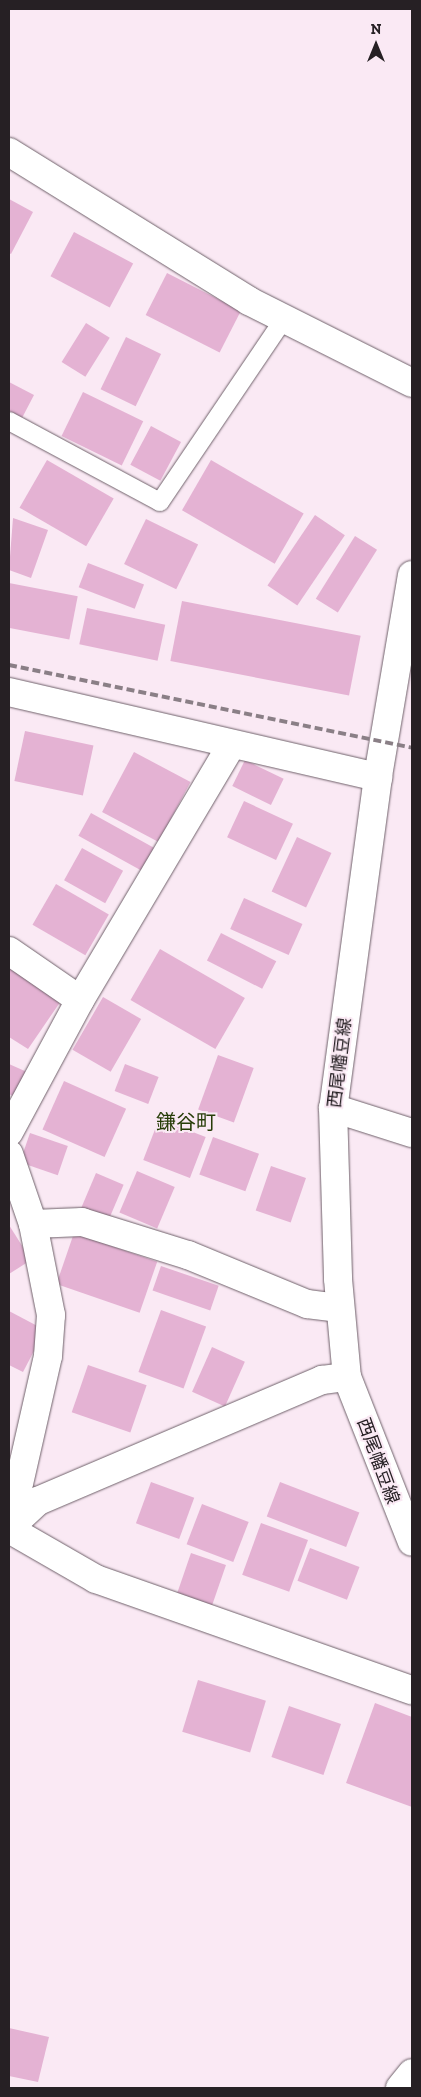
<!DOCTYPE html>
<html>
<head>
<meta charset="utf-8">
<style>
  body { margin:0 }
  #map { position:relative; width:421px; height:2097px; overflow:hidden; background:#fae9f4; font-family:"Zilla Slab","Noto Sans JP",serif }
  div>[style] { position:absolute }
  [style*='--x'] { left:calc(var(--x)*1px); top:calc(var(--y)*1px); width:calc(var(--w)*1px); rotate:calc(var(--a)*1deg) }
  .building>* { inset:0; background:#e4b2d3; transform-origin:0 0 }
  .roads { filter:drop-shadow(0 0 1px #6f616a) drop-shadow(0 0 1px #6f616a) }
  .service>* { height:18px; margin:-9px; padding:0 9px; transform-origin:9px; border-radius:9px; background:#fff }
  .minor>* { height:28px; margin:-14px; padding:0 14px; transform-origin:14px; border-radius:14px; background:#fff }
  .secondary>* { height:28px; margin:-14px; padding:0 14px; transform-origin:14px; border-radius:14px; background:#fff }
  .rail>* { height:4px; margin-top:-2px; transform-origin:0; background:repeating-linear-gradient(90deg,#8a7f86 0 8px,transparent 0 12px) }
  span { translate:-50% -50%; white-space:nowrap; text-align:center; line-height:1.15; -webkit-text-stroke:4px #fae9f4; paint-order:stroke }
  .street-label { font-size:18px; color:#262024 }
  .quarter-label { font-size:20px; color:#273d08 }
  .frame { position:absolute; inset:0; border:10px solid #262024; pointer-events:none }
  .north { position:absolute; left:351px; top:20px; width:50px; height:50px; -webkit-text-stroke:4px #fae9f4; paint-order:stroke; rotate:0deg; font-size:14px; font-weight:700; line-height:20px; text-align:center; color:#262024 }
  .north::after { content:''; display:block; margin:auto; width:18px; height:22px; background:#262024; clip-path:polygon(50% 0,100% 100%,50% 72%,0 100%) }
</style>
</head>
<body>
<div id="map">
  <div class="building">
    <div style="clip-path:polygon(9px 199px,33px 212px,11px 254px,9px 253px)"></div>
    <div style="left:74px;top:232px;width:67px;height:50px;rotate:28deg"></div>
    <div style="left:167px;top:273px;width:83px;height:47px;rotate:27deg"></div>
    <div style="left:86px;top:323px;width:28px;height:46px;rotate:32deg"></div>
    <div style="left:126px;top:337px;width:39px;height:58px;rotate:26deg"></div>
    <div style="clip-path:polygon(9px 382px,34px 395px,22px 418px,9px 412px)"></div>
    <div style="left:83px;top:392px;width:67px;height:49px;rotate:26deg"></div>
    <div style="left:151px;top:426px;width:34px;height:44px;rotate:28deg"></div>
    <div style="left:47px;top:460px;width:77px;height:55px;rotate:30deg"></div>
    <div style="left:211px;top:460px;width:107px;height:58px;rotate:30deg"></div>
    <div style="left:315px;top:515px;width:36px;height:85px;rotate:34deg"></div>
    <div style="clip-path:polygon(13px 518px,48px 530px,31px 578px,9px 570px)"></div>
    <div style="left:146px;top:519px;width:58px;height:50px;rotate:26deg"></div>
    <div style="left:355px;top:536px;width:26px;height:74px;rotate:32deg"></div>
    <div style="left:88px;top:563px;width:60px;height:26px;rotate:21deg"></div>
    <div style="left:9px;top:583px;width:70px;height:44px;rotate:11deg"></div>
    <div style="left:182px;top:601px;width:182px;height:61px;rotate:11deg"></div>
    <div style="left:87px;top:608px;width:80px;height:37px;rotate:12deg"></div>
    <div style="left:25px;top:731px;width:70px;height:51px;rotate:12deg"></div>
    <div style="left:134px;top:752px;width:64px;height:68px;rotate:28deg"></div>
    <div style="left:245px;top:760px;width:43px;height:29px;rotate:26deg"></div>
    <div style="left:244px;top:801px;width:54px;height:40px;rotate:25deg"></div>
    <div style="left:91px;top:813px;width:75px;height:26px;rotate:29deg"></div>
    <div style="left:297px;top:837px;width:38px;height:60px;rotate:25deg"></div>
    <div style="left:82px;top:848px;width:47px;height:37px;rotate:29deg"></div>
    <div style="left:56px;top:884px;width:61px;height:47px;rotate:30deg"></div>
    <div style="left:244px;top:898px;width:64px;height:34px;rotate:24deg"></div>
    <div style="left:221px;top:933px;width:62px;height:31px;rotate:27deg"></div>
    <div style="left:160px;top:949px;width:98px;height:59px;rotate:30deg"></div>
    <div style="clip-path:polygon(9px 962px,63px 998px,28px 1049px,9px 1037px)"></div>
    <div style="left:103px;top:997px;width:44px;height:61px;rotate:30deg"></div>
    <div style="left:218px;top:1055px;width:38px;height:58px;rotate:20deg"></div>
    <div style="clip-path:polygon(9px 1064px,27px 1072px,15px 1097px,9px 1094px)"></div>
    <div style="left:125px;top:1064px;width:36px;height:29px;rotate:21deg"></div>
    <div style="left:64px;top:1081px;width:68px;height:53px;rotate:24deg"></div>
    <div style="left:159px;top:1119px;width:50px;height:44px;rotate:21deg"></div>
    <div style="left:30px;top:1133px;width:40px;height:31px;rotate:19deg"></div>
    <div style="left:213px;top:1137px;width:49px;height:40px;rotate:20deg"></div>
    <div style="left:271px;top:1166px;width:37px;height:47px;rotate:19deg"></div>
    <div style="left:137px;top:1171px;width:41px;height:45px;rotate:23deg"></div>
    <div style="left:96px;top:1173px;width:30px;height:39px;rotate:23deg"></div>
    <div style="clip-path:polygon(9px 1225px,31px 1260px,9px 1274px)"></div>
    <div style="left:74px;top:1233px;width:88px;height:54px;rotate:19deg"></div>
    <div style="left:161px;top:1266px;width:61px;height:26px;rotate:19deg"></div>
    <div style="left:161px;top:1310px;width:48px;height:66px;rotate:20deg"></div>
    <div style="clip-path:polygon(9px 1311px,45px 1330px,23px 1372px,9px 1365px)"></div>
    <div style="left:212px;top:1347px;width:36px;height:49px;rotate:24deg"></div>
    <div style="left:88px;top:1365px;width:62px;height:50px;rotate:19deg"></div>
    <div style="left:151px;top:1482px;width:46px;height:44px;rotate:20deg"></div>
    <div style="left:280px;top:1482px;width:85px;height:37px;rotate:21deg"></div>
    <div style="left:202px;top:1504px;width:50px;height:43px;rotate:21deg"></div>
    <div style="left:261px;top:1523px;width:50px;height:55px;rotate:20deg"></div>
    <div style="left:310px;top:1548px;width:53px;height:35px;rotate:21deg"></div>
    <div style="left:191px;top:1553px;width:37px;height:46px;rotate:19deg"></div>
    <div style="left:198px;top:1680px;width:71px;height:54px;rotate:17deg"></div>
    <div style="clip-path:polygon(375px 1703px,412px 1717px,412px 1807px,346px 1783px)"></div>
    <div style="left:289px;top:1706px;width:55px;height:54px;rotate:19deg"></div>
    <div style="clip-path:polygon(9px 2028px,49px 2037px,38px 2082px,9px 2076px)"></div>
  </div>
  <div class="roads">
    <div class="service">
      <div style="--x:9;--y:421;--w:171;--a:28.2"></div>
      <div style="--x:160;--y:502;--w:221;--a:-55.9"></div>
    </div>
    <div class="minor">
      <div style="--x:9;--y:152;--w:282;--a:31.8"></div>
      <div style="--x:249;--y:301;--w:182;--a:26.7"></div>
      <div style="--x:9;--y:692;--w:379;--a:13"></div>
      <div style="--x:9;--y:951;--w:86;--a:34.6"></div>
      <div style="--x:333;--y:1108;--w:83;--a:17.6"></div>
      <div style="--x:9;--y:1132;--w:150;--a:-61.7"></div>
      <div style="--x:80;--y:1000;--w:295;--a:-59.3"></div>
      <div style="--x:9;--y:1154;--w:74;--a:71.1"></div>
      <div style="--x:33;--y:1224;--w:93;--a:78.8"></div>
      <div style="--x:51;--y:1315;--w:41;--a:94.2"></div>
      <div style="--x:48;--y:1356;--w:175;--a:102.8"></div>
      <div style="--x:33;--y:1224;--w:49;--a:-2.3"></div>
      <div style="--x:82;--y:1222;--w:111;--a:17.3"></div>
      <div style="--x:188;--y:1255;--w:129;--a:22.4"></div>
      <div style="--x:307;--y:1304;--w:33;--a:7"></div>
      <div style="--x:9;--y:1528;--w:40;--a:-43"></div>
      <div style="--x:38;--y:1501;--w:309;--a:-23.1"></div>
      <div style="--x:322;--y:1380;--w:25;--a:-7"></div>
      <div style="--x:9;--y:1529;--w:100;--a:29.9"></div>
      <div style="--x:96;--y:1579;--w:335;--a:19.4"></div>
      <div style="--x:400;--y:2088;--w:19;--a:-51"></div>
    </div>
    <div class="secondary">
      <div style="--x:412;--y:575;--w:205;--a:99.6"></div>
      <div style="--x:378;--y:777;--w:334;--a:97.7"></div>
      <div style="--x:333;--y:1108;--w:171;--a:88.3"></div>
      <div style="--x:338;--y:1279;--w:98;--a:84.8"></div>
      <div style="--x:347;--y:1377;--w:177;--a:68.5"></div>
    </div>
  </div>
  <div class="rail">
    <div style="--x:9;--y:665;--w:411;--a:11.6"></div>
  </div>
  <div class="street-label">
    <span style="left:340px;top:1063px;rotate:-83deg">西尾幡豆線</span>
    <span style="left:378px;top:1461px;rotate:70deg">西尾幡豆線</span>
  </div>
  <div class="quarter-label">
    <span style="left:186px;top:1122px">鎌谷町</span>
  </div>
  <div class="frame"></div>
  <div class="north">N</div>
</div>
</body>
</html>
